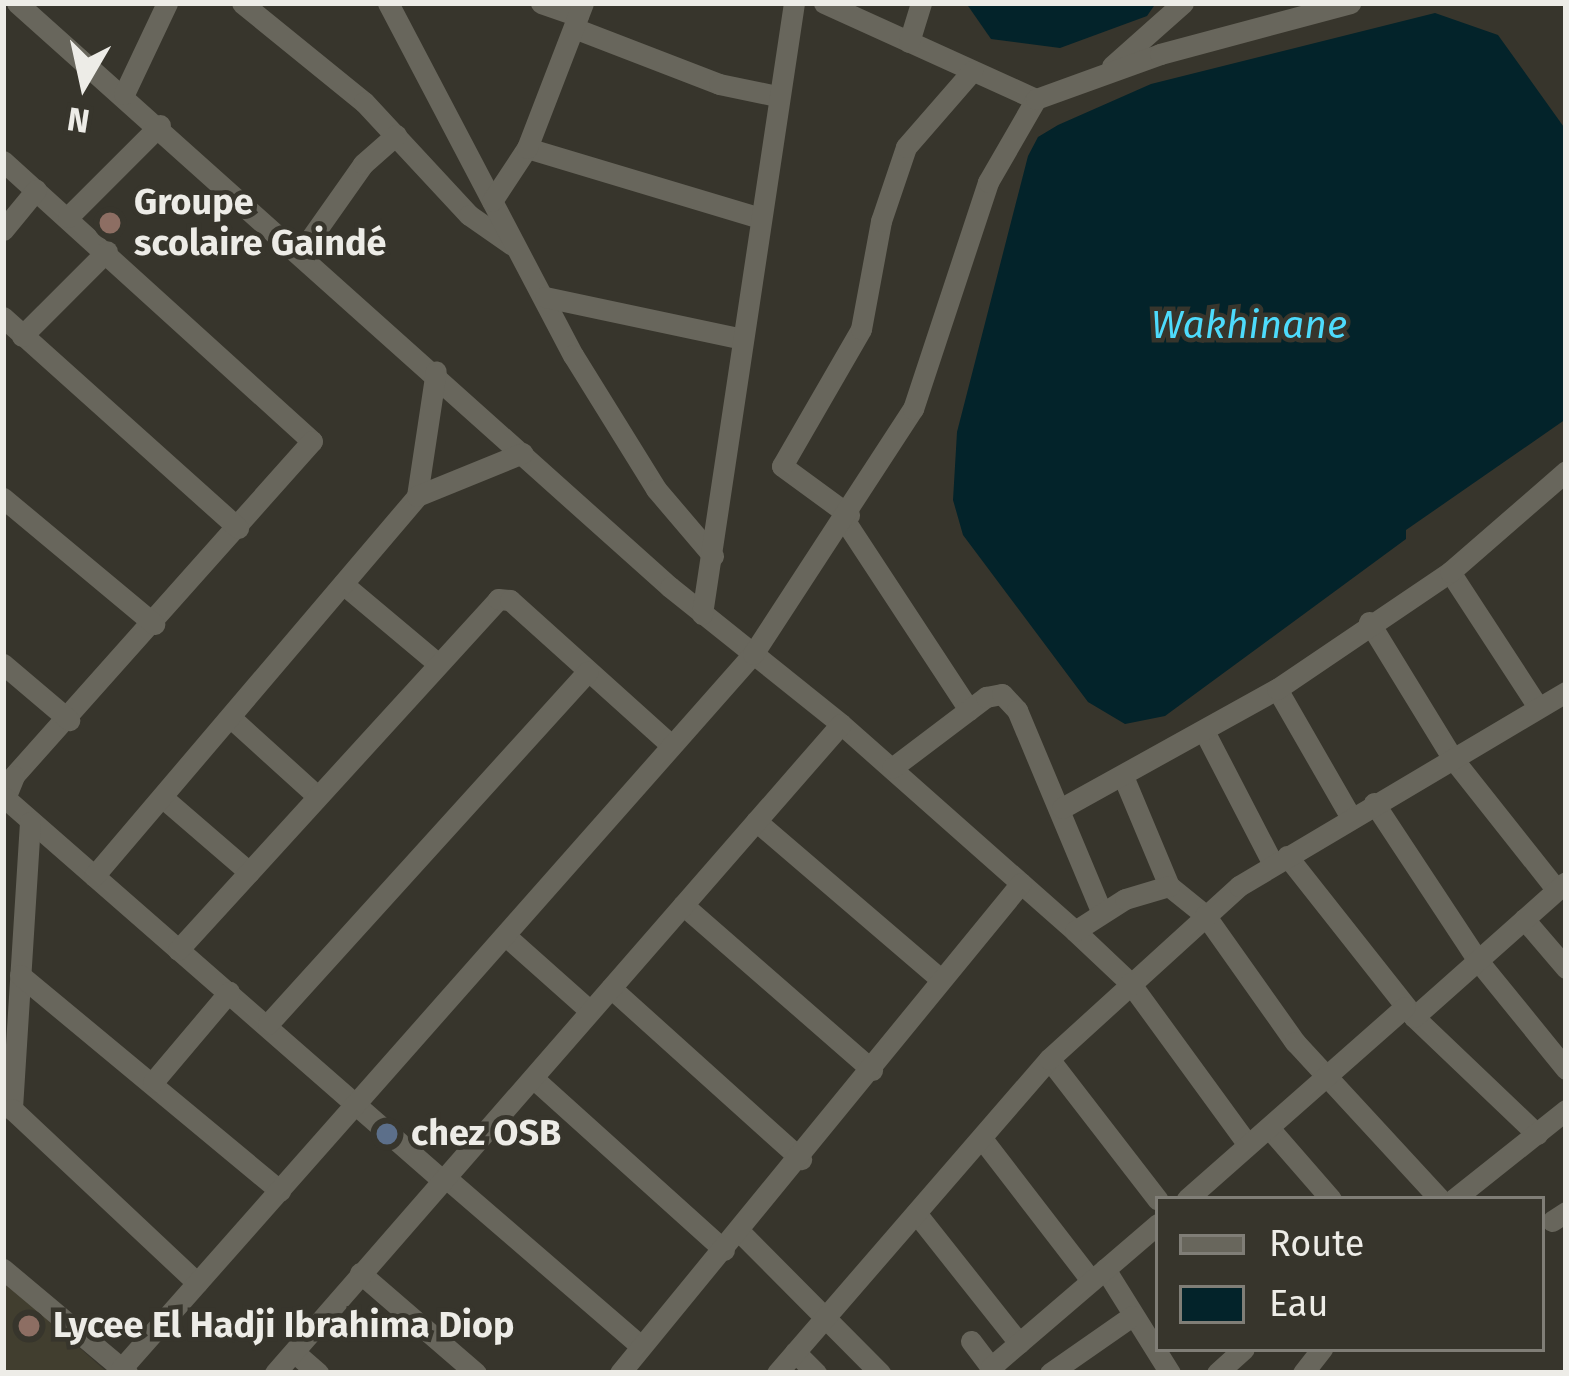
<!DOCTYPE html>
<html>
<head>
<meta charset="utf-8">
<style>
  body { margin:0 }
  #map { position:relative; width:1569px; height:1376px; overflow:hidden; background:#37352c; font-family:"Fira Sans",sans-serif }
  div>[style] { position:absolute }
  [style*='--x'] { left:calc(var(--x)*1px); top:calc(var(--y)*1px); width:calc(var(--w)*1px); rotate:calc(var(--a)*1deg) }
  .built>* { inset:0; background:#413e2f }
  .water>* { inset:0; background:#03232a }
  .minor>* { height:21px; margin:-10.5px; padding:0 10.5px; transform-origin:10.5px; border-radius:10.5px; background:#68665c }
  .dots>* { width:33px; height:33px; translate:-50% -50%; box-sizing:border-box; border:6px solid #37352c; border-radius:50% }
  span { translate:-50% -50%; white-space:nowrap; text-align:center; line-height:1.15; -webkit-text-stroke:9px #37352c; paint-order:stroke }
  .poi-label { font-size:36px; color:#edece7; font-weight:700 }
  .left { translate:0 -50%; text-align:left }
  .water-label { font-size:39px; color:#4ddbfc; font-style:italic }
  .frame { position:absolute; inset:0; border:6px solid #edece7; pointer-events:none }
  .legend { position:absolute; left:1155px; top:1196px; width:390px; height:156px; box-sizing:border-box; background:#37352c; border:3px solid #807e77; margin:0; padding:15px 21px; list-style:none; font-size:36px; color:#edece7 }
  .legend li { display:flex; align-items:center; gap:24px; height:60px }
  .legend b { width:60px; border:3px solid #807e77 }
  .north { position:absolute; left:24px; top:24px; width:120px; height:120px; -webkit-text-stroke:9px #37352c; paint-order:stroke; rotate:189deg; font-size:33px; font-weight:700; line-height:48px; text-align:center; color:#edece7 }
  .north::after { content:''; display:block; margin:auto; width:42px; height:54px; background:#edece7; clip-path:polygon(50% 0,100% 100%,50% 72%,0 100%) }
</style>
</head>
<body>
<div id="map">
  <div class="built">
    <div style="clip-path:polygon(3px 1280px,108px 1373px,3px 1373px)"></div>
  </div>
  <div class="water">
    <div style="clip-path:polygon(966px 3px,1156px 3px,1147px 16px,1060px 48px,991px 39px)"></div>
    <div style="clip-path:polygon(1435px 13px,1498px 35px,1566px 130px,1566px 419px,1406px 530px,1406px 539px,1165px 716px,1125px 724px,1088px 702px,963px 535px,953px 500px,957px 432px,1028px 156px,1038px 137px,1058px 125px,1151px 84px)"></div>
  </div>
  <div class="minor">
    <div style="--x:17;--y:3;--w:876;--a:41.81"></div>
    <div style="--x:670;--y:587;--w:219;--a:38.7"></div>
    <div style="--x:841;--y:724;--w:312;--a:41.5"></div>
    <div style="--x:1075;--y:931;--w:76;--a:43.4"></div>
    <div style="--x:1130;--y:983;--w:200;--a:53.9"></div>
    <div style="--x:242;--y:3;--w:157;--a:39.1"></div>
    <div style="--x:364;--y:102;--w:154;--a:47.1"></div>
    <div style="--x:469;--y:215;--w:52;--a:34.9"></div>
    <div style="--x:388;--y:3;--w:398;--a:62.3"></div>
    <div style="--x:573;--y:355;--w:158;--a:58.2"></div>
    <div style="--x:656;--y:489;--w:88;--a:49.6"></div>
    <div style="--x:541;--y:3;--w:39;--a:19"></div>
    <div style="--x:824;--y:3;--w:233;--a:24.4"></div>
    <div style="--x:574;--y:28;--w:155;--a:21.1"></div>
    <div style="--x:719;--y:84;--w:59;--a:11.7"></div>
    <div style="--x:909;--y:42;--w:41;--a:-72.9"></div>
    <div style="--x:1112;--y:66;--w:95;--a:-41.6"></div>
    <div style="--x:124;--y:94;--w:101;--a:-64.7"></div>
    <div style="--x:527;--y:148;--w:243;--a:16.7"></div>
    <div style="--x:3;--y:161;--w:417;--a:42.2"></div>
    <div style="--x:312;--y:441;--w:448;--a:131.7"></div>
    <div style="--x:14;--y:776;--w:24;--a:112"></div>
    <div style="--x:5;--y:798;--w:580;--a:41.16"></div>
    <div style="--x:492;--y:201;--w:64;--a:-56.6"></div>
    <div style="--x:527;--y:148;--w:155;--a:-68.9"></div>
    <div style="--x:68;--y:217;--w:130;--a:-45"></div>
    <div style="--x:3;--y:230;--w:52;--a:-50.5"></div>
    <div style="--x:301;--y:252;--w:108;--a:-54.8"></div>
    <div style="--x:363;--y:164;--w:44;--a:-41.3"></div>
    <div style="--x:545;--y:297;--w:201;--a:12"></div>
    <div style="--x:3;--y:317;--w:316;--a:41.9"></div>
    <div style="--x:22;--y:336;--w:120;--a:-45"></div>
    <div style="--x:417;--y:496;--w:126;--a:-81.4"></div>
    <div style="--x:3;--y:498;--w:197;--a:39.8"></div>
    <div style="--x:849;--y:515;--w:83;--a:-143.8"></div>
    <div style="--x:782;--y:466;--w:158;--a:-60"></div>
    <div style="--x:861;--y:329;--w:110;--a:-79.5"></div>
    <div style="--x:881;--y:221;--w:78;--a:-71.3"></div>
    <div style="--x:906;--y:147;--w:101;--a:-49"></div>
    <div style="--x:845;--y:521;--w:226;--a:56.7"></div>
    <div style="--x:1450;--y:572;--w:161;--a:56.9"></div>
    <div style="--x:343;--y:584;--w:121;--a:40"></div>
    <div style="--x:702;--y:614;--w:618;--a:-81.44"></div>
    <div style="--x:1369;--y:622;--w:161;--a:58.5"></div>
    <div style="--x:1453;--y:759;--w:167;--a:51.6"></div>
    <div style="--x:3;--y:664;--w:87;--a:40.3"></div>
    <div style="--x:1277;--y:689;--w:146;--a:60.1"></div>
    <div style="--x:230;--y:717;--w:118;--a:42.2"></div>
    <div style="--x:1204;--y:731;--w:150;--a:62.6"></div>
    <div style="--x:892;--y:768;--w:118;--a:-37.1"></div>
    <div style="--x:986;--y:697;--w:16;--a:-11"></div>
    <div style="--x:1002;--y:694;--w:22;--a:47"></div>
    <div style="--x:1017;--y:710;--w:218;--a:67.3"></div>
    <div style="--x:1123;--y:776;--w:119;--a:67.3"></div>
    <div style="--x:1169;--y:886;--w:46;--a:38.9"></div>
    <div style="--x:1205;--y:915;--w:156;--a:54.7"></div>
    <div style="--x:1295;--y:1042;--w:214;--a:47.3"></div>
    <div style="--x:162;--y:797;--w:115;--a:40.8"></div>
    <div style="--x:1374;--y:803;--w:191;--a:56.6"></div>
    <div style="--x:1479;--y:962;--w:138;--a:50.9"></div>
    <div style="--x:1062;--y:808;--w:246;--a:-29"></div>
    <div style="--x:1277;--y:689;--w:209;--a:-34.1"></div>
    <div style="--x:1450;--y:572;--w:154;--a:-41"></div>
    <div style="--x:756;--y:821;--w:241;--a:40.6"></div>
    <div style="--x:30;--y:822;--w:288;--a:93.6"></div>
    <div style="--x:12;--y:1109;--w:254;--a:43.2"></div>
    <div style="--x:1287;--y:856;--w:205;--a:51.7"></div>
    <div style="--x:1414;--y:1017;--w:170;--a:43.6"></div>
    <div style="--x:94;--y:876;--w:499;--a:-49.6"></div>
    <div style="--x:417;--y:496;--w:114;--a:-22.1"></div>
    <div style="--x:683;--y:905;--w:251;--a:41.1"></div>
    <div style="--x:1524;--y:919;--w:65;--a:49.4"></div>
    <div style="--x:1075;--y:931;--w:59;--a:-32.6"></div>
    <div style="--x:1125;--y:899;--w:46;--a:-16.5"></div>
    <div style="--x:506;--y:936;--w:111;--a:41.7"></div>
    <div style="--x:178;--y:950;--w:475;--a:-47.6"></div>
    <div style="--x:498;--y:599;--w:12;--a:5"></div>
    <div style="--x:510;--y:600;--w:215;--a:42"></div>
    <div style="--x:20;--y:975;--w:338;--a:39.7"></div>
    <div style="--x:611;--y:988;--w:256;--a:42"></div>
    <div style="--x:1414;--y:1017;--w:203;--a:-41.6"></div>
    <div style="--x:268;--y:1024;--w:476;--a:-47.8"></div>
    <div style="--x:1049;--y:1059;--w:178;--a:52.3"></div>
    <div style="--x:533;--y:1078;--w:257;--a:42"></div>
    <div style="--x:153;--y:1082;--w:118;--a:-49.8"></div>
    <div style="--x:1269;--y:1128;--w:94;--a:48.9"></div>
    <div style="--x:983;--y:1140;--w:177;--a:52.4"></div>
    <div style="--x:445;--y:1177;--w:259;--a:40.8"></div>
    <div style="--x:1187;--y:1199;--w:290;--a:-41.4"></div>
    <div style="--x:1454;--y:1199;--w:143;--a:-38.5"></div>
    <div style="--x:916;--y:1213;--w:166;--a:51.6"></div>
    <div style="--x:1552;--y:1221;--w:17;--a:-33"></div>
    <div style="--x:740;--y:1232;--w:199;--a:45.2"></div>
    <div style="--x:3;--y:1269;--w:162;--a:40"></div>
    <div style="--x:1105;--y:1269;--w:123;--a:58"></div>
    <div style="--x:360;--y:1273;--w:153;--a:40.8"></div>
    <div style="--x:971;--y:1341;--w:40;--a:53"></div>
    <div style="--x:294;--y:1352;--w:32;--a:41"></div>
    <div style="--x:795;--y:1352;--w:30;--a:45"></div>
    <div style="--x:991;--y:1367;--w:220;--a:-40.6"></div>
    <div style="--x:121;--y:1369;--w:954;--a:-48.53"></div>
    <div style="--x:753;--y:654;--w:293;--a:-56.9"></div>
    <div style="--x:913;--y:409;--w:239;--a:-71.7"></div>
    <div style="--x:988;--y:182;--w:96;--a:-60"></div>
    <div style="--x:1036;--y:99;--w:132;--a:-19.9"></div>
    <div style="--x:1160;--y:54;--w:197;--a:-15"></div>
    <div style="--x:275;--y:1373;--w:861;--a:-48.91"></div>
    <div style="--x:620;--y:1373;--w:633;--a:-50.7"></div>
    <div style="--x:777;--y:1373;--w:415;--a:-49.1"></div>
    <div style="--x:1049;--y:1059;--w:257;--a:-42.3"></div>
    <div style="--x:1239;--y:886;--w:380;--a:-30.7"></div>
    <div style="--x:1050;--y:1373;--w:100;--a:-34.8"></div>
    <div style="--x:1217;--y:1373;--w:36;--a:-42"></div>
    <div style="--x:1303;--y:1373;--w:31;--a:-52"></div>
  </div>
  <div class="dots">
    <div style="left:110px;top:223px;background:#8d6e63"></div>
    <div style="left:387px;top:1134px;background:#5c6f8a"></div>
    <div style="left:29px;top:1326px;background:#8d6e63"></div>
  </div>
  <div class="poi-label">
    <span class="left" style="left:134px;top:223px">Groupe<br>scolaire Gaindé</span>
    <span class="left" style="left:411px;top:1134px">chez OSB</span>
    <span class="left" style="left:53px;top:1326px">Lycee El Hadji Ibrahima Diop</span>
  </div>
  <div class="water-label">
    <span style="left:1249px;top:325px">Wakhinane</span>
  </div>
  <div class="frame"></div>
  <ul class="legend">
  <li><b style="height:15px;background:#68665c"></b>Route</li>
  <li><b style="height:33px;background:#03232a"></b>Eau</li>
  </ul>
  <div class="north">N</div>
</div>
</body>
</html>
